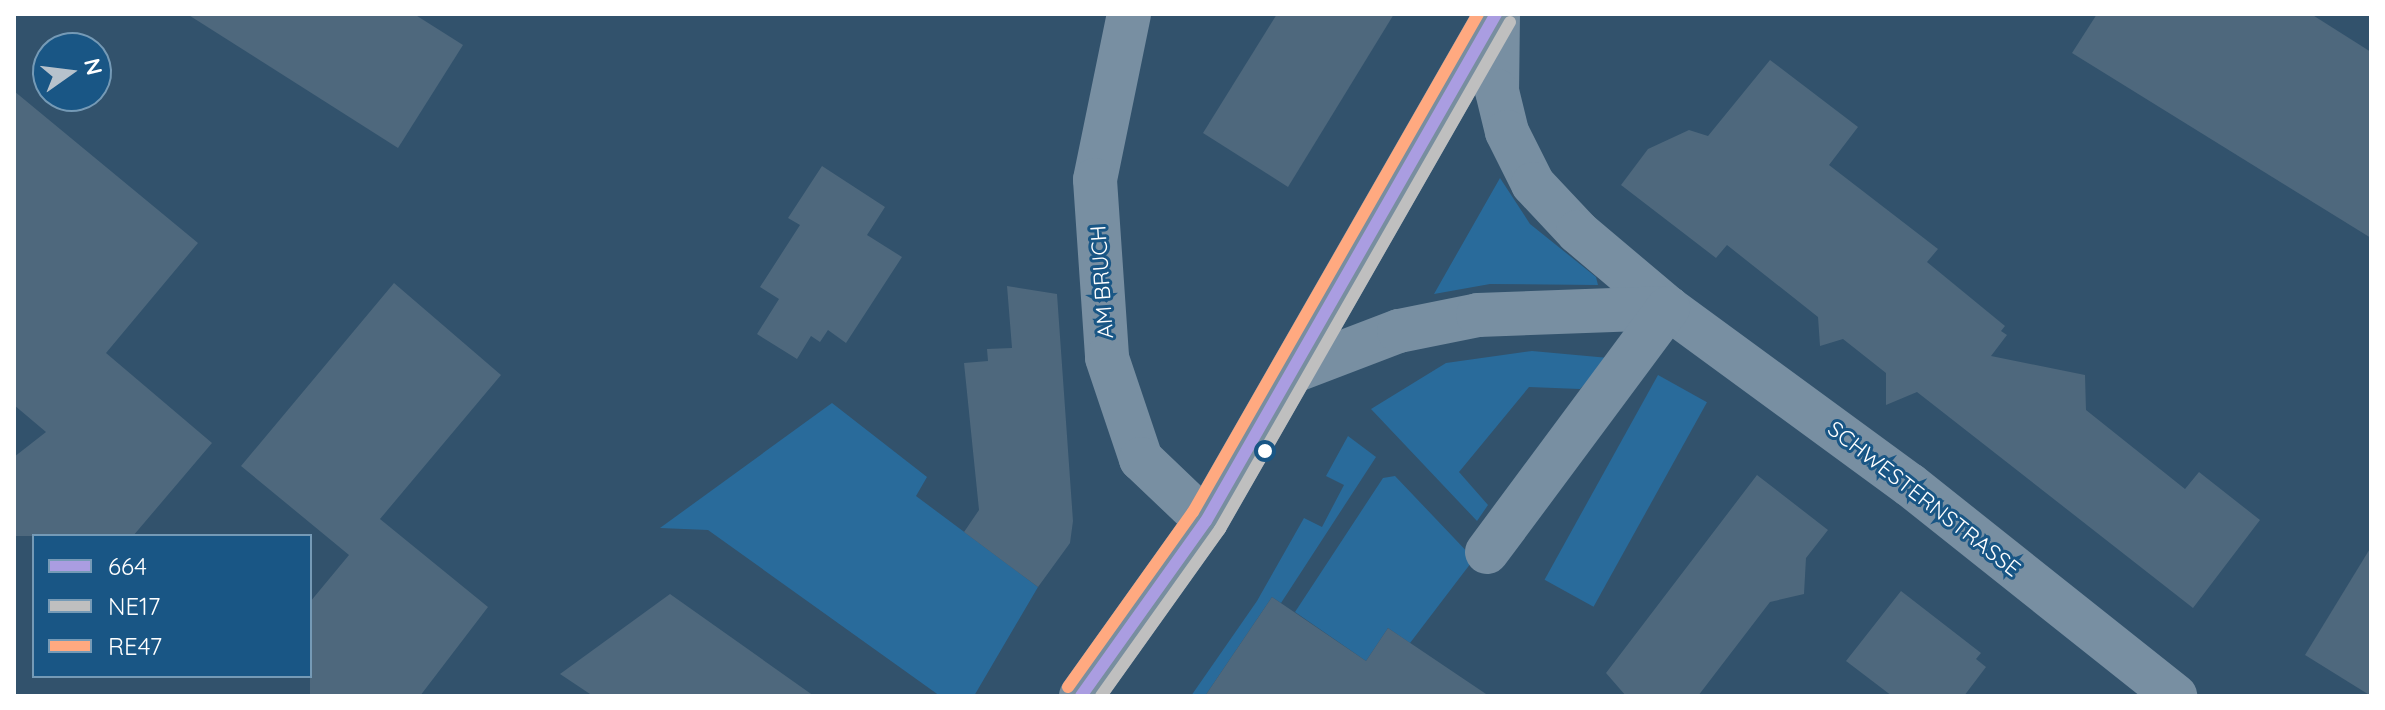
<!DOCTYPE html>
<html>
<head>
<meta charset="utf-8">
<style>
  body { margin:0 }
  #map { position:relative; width:2385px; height:710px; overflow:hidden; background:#32526c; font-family:Quicksand,sans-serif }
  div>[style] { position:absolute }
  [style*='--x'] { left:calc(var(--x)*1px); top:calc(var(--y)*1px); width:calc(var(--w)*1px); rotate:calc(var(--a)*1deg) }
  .green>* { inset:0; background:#296b9b; transform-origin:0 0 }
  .building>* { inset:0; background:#4e687d }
  .minor>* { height:44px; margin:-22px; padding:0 22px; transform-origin:22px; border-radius:22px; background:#788fa2 }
  .major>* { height:44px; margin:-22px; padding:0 22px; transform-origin:22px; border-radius:22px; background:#788e9f }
  .bus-1>* { height:12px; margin:-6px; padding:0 6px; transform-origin:6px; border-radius:6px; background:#aa9de1 }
  .bus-2>* { height:12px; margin:-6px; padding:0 6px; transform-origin:6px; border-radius:6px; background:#bfbfbf }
  .bus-3>* { height:12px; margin:-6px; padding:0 6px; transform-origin:6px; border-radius:6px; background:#ffa980 }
  .dots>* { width:22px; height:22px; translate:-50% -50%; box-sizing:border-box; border:4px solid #195685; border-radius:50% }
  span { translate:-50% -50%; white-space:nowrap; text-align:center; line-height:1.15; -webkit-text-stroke:6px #195685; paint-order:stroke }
  .street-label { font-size:22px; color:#fff }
  .frame { position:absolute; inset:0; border:16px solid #fff; pointer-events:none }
  .legend { position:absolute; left:32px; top:534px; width:280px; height:144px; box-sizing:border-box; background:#195685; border:2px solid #759ab6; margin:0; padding:10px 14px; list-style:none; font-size:24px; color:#fff }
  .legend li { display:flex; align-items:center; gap:16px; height:40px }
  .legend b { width:40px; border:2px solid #759ab6 }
  .north { position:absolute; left:32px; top:32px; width:80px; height:80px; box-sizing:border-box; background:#195685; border:2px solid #759ab6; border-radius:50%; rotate:76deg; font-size:22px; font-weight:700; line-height:32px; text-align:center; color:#fff }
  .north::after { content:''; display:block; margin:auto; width:28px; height:36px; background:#b7c2cc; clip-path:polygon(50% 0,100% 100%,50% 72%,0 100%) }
</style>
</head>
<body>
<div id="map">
  <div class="green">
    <div style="clip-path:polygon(1500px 178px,1530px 224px,1596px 277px,1598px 285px,1490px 284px,1434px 294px)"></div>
    <div style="clip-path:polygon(1532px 351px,1609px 358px,1580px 389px,1529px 387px,1459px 472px,1488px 505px,1477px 521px,1371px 409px,1446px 363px)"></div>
    <div style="left:1658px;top:375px;width:56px;height:234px;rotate:29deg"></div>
    <div style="clip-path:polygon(832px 403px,927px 477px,916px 496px,1038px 587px,974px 696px,940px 696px,708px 530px,660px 528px)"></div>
    <div style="clip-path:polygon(1348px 436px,1376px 457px,1281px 603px,1272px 597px,1205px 696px,1191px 696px,1257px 601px,1304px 518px,1322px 527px,1344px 485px,1326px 476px)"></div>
    <div style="clip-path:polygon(1395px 476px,1474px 559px,1410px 643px,1388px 628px,1366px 661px,1295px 612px,1383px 478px)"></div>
  </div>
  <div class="building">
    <div style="clip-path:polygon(187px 14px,414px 14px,463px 45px,398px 148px)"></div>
    <div style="clip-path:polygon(1277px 14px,1394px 14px,1288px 187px,1203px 133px)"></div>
    <div style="clip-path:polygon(2097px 14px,2311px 14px,2371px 52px,2371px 238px,2072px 53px)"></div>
    <div style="clip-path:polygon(1770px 60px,1858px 127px,1829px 165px,1938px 249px,1927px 262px,2005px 326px,2001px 331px,2007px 335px,1991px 356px,2085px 375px,2086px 410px,2185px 489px,2199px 472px,2260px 520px,2193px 608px,1917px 392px,1886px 405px,1886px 373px,1843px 339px,1820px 346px,1818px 317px,1727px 245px,1716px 258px,1621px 185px,1648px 149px,1689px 130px,1708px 136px)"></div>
    <div style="clip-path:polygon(14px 91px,198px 243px,106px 353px,212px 443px,133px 536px,14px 536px,14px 457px,46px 432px,14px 405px)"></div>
    <div style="clip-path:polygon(822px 166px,885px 207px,867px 235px,902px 257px,846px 343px,828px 330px,820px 342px,811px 336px,797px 359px,757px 334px,779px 299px,760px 287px,800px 225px,788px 218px)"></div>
    <div style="clip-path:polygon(394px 283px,501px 375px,380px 519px,488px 607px,420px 696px,310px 696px,310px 602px,349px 555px,241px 466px)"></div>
    <div style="clip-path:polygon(1007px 286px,1057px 294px,1073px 521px,1070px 543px,1038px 587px,964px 532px,979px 510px,964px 363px,988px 361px,987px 349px,1012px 348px)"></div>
    <div style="clip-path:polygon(1757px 475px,1828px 530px,1806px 558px,1804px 594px,1770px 602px,1698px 696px,1626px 696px,1606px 673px)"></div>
    <div style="clip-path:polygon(2371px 547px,2371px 696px,2305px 655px)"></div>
    <div style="clip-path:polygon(1901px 591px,1981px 653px,1976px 659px,1986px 667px,1964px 696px,1892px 696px,1846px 661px)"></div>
    <div style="clip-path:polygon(670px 594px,814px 696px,593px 696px,560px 674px)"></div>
    <div style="clip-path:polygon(1272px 597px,1366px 661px,1388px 628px,1489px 696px,1205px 696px)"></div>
  </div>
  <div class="minor">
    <div style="--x:1129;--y:14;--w:169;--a:101.6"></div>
    <div style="--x:1095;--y:180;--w:178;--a:86.1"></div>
    <div style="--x:1107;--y:358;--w:107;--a:71.4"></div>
    <div style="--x:1141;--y:459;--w:90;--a:43.6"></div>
    <div style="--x:1498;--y:14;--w:77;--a:90.7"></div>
    <div style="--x:1497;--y:91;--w:42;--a:76.3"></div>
    <div style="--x:1507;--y:132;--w:58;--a:63.4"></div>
    <div style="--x:1533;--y:184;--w:66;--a:46.8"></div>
    <div style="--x:1578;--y:232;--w:118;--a:40.2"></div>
    <div style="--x:1668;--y:308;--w:300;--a:36.2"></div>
    <div style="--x:1910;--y:485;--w:339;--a:38.5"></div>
    <div style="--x:1294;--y:371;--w:112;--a:-20.9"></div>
    <div style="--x:1399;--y:331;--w:81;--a:-11.4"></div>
    <div style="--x:1478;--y:315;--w:190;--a:-2.1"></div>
    <div style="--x:1487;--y:552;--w:304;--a:-53.4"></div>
  </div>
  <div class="major">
    <div style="--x:1081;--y:696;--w:215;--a:-54.5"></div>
    <div style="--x:1206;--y:521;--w:584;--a:-60.23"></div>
  </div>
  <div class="bus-1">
    <div style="--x:1081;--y:696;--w:215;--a:-54.5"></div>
    <div style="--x:1206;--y:521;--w:584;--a:-60.23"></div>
  </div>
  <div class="bus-2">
    <div style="--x:1101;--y:696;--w:205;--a:-54.5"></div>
    <div style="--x:1220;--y:529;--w:584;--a:-60.23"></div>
  </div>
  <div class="bus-3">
    <div style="--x:1068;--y:687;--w:215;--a:-54.5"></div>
    <div style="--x:1193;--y:512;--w:574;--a:-60.22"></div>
  </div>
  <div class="dots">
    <div style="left:1265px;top:451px;background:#fff"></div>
  </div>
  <div class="street-label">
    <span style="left:1102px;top:282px;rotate:-94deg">AM BRUCH</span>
    <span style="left:1924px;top:499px;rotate:38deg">SCHWESTERNSTRASSE</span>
  </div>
  <div class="frame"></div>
  <ul class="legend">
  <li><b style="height:10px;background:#aa9de1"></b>664</li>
  <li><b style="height:10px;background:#bfbfbf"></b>NE17</li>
  <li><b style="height:10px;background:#ffa980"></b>RE47</li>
  </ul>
  <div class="north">N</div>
</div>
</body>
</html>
